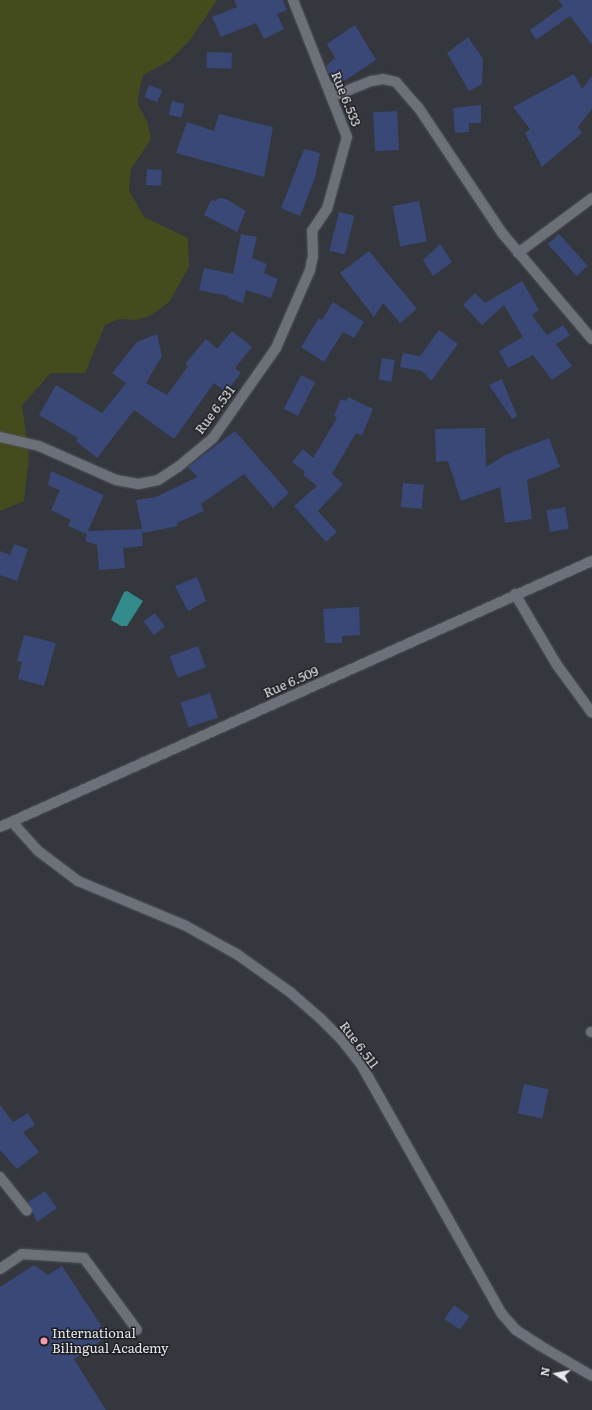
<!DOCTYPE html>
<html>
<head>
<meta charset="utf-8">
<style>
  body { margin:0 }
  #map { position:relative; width:592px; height:1410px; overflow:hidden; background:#34373e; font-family:Literata,serif }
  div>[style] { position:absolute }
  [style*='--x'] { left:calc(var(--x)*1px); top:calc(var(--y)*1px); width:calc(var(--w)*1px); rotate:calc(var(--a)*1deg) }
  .green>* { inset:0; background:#444b1d }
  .water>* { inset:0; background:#348b8b }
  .building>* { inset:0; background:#394877; transform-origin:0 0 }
  .roads { filter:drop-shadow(0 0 1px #515359) drop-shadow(0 0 1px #515359) }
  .street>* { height:10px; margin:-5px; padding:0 5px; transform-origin:5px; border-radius:5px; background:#6c7078 }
  .dots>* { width:11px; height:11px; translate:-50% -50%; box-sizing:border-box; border:2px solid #1d1e22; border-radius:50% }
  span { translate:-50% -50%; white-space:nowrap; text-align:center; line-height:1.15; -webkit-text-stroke:3px #1d1e22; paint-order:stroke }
  .street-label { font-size:13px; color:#e6e8ed }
  .poi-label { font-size:13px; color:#e6e8ed }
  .left { translate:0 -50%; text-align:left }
  .north { position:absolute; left:536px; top:1354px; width:40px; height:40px; -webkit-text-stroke:3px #1d1e22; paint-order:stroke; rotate:281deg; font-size:11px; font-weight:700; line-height:16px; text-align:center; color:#e6e8ed }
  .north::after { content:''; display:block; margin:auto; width:14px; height:18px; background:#e6e8ed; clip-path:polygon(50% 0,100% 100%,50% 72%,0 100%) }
</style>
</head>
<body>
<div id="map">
  <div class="green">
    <div style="clip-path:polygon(0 0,217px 0,190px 40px,169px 61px,143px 75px,139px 92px,138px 105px,147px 121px,151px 139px,131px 169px,129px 190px,144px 217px,188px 238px,189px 267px,169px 302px,150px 316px,136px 320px,119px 319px,105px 325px,85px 373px,51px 373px,22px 405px,29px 456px,24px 501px,0 511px)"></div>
  </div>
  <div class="water">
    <div style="clip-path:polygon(127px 591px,143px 601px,127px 626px,121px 626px,111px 620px,124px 592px)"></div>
  </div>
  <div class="building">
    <div style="clip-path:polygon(234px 0,283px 0,287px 10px,277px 14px,284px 29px,264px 39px,256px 23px,221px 37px,212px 17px,237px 7px)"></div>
    <div style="clip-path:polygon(558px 0,592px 0,592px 45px,570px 16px,536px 40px,530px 30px,563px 6px)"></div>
    <div style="clip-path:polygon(355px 25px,376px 60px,338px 85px,332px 80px,326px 66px,335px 58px,327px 44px)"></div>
    <div style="clip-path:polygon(468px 37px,483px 59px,482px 84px,469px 91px,447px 53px)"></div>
    <div style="left:207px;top:52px;width:25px;height:16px;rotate:2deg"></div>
    <div style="clip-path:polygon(574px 74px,582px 89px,592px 76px,592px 109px,578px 127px,582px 133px,542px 167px,525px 133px,530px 129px,513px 107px)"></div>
    <div style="left:149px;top:85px;width:14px;height:13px;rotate:21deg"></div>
    <div style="left:172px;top:101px;width:13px;height:14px;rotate:13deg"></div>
    <div style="clip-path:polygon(481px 105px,481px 123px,469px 123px,469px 132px,455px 133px,453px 108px)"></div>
    <div style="left:397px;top:111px;width:39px;height:24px;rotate:87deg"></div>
    <div style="clip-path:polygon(219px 114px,273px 127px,264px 177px,176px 153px,187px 122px,214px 131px)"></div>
    <div style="clip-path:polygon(304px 149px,320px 153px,315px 178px,300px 216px,281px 208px)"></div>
    <div style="left:147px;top:169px;width:15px;height:16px;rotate:4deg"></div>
    <div style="clip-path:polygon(218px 198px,226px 199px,246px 211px,237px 232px,204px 215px,211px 200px,216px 201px)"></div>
    <div style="left:419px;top:201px;width:41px;height:27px;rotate:79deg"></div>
    <div style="left:339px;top:212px;width:16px;height:40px;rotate:14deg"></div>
    <div style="clip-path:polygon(241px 234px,257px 237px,252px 258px,267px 264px,264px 273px,278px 279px,271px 298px,246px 290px,243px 303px,228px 298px,228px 296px,199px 290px,204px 268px,233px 274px)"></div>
    <div style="left:559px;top:234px;width:43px;height:15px;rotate:48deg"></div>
    <div style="clip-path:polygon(440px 244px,452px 262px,433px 276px,423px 260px)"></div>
    <div style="clip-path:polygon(369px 251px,417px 309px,400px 323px,383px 303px,374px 317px,340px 273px)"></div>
    <div style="clip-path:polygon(522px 281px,539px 310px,532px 315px,547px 335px,563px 325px,570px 335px,556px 344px,572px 366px,552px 380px,533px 355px,508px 368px,499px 351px,523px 337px,504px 305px,482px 325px,463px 305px,475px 293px,485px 303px)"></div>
    <div style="clip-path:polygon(333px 302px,364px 322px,354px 338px,343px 332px,324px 362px,301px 347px,319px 318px,322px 320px)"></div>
    <div style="clip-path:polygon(439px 330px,458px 344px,431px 381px,422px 371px,400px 367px,403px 353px,420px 356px)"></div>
    <div style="clip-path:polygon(232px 331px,252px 347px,235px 368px,241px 373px,226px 392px,214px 383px,174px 439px,134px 410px,97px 458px,76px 441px,78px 438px,39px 415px,56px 385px,102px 413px,126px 383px,112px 373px,137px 342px,157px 334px,162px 356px,146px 383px,167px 395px,188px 366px,185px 364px,206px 339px,217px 349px)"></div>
    <div style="left:382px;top:358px;width:13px;height:22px;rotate:9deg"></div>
    <div style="left:301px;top:375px;width:16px;height:38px;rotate:27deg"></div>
    <div style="clip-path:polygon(502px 379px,517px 416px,512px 419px,489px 385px)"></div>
    <div style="clip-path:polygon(348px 397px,373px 409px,362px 435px,356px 433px,332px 474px,343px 484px,318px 511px,337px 532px,326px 542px,294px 506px,317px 486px,303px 475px,305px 472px,292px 462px,303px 449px,313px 458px,337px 418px,334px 416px,341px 399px,346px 401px)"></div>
    <div style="clip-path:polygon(485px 428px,486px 467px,505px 455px,549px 438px,560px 467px,527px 480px,532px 519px,505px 523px,500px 487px,461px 501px,448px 461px,436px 462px,435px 429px)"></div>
    <div style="clip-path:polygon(235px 431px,289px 493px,273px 508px,244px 474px,201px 504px,204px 511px,177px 523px,178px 526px,143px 533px,136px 500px,156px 497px,197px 477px,188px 467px)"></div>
    <div style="clip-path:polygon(51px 471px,104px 495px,88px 531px,142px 529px,143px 546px,123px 548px,125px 568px,99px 570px,97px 545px,85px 541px,87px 534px,68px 526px,71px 520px,51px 510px,60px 490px,48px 485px)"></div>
    <div style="left:403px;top:483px;width:21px;height:24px;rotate:5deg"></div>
    <div style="left:565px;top:507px;width:22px;height:19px;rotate:80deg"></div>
    <div style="clip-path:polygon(14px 544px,28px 549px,17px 581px,0 575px,0 551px,10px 555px)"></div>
    <div style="clip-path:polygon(197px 577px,206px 601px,188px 611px,175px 586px)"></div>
    <div style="clip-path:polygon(359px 607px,360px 635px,342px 636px,342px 643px,325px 643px,323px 609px)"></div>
    <div style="left:155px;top:613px;width:17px;height:14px;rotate:54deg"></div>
    <div style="clip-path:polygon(24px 635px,56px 643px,44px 686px,18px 679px,22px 662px,17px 661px)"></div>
    <div style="left:198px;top:646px;width:23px;height:30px;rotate:70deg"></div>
    <div style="left:210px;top:693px;width:26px;height:31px;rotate:72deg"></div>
    <div style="left:524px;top:1084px;width:25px;height:30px;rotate:12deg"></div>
    <div style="clip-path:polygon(0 1105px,13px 1122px,28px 1113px,35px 1125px,23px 1132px,39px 1152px,17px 1169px,0 1150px)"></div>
    <div style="clip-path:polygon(45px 1191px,57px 1208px,37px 1222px,28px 1202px)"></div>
    <div style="clip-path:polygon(34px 1265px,48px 1275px,62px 1266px,108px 1336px,74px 1359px,106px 1410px,0 1410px,0 1287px)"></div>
    <div style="left:454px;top:1305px;width:19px;height:17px;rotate:35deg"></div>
  </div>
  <div class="roads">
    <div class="street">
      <div style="--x:326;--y:84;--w:16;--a:38"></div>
      <div style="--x:339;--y:94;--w:35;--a:-22"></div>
      <div style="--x:372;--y:81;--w:11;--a:-10"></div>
      <div style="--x:383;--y:79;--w:13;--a:13"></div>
      <div style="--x:396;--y:82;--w:33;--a:49"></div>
      <div style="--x:418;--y:107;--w:151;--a:56.3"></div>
      <div style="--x:502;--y:233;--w:139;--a:49.7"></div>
      <div style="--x:518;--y:253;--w:92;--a:-36.6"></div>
      <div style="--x:0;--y:437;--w:40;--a:13"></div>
      <div style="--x:39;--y:446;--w:84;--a:23.8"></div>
      <div style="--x:116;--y:480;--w:23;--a:10"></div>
      <div style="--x:139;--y:484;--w:19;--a:-12"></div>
      <div style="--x:158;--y:480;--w:24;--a:-33"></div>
      <div style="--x:178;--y:467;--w:45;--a:-39.6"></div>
      <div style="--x:213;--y:438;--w:110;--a:-55"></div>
      <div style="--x:276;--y:348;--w:85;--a:-66.4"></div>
      <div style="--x:310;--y:270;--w:14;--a:-78"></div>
      <div style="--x:313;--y:256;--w:25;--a:-92"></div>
      <div style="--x:312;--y:231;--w:27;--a:-56"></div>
      <div style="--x:327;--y:209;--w:75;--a:-74.5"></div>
      <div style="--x:347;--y:137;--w:147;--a:-111.5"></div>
      <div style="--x:515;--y:594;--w:82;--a:59.4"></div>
      <div style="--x:557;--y:665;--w:59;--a:53.9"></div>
      <div style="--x:13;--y:823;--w:36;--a:48"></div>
      <div style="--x:37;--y:850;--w:51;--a:37.1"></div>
      <div style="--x:78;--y:881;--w:117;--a:22.6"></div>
      <div style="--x:186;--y:926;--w:60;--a:29.1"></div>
      <div style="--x:238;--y:955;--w:64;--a:35.4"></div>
      <div style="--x:290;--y:992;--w:40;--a:41"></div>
      <div style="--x:320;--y:1018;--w:30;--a:45"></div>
      <div style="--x:341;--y:1039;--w:34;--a:52"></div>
      <div style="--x:362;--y:1066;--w:285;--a:60.6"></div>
      <div style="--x:502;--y:1314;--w:21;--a:49"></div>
      <div style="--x:516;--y:1330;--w:27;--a:33"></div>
      <div style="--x:539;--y:1345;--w:61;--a:30.3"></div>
      <div style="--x:0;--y:827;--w:649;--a:-24.2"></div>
      <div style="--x:591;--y:1032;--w:1;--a:0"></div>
      <div style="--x:0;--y:1177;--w:43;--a:51.5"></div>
      <div style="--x:0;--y:1269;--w:27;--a:-34"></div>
      <div style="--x:22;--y:1254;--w:62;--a:3.7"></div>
      <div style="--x:84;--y:1258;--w:89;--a:53.6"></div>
    </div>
  </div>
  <div class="dots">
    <div style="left:44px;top:1341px;background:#f39aab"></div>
  </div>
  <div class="street-label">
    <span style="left:346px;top:99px;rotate:68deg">Rue 6.533</span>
    <span style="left:215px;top:410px;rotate:-53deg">Rue 6.531</span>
    <span style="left:291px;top:682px;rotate:-24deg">Rue 6.509</span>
    <span style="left:359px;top:1045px;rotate:53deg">Rue 6.511</span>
  </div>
  <div class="poi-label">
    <span class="left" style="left:52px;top:1341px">International<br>Bilingual Academy</span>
  </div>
  <div class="north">N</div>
</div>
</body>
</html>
